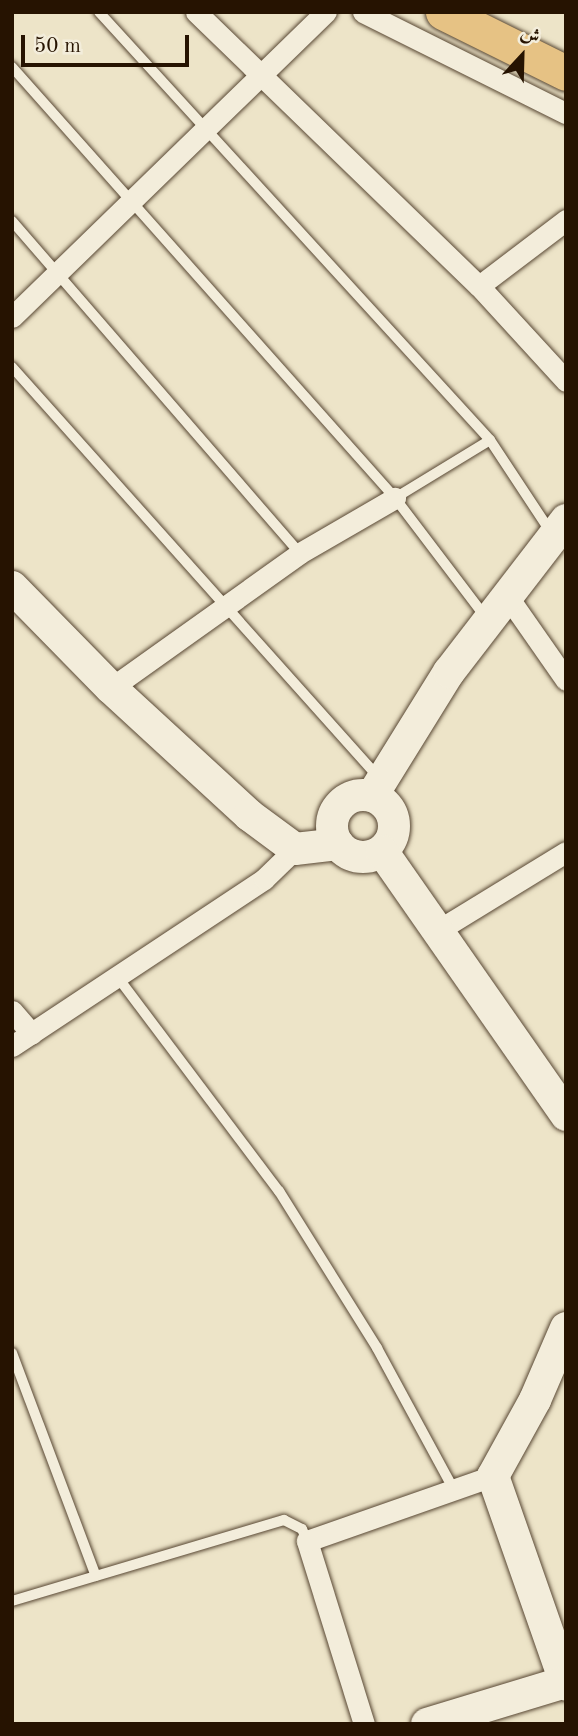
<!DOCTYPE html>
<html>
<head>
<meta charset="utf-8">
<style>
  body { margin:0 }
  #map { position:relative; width:578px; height:1736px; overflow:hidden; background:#ede4c8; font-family:"Old Standard TT",Amiri,serif }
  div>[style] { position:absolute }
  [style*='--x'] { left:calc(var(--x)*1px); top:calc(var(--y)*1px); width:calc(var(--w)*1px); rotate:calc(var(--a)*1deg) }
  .roads { filter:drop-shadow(0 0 2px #584733) drop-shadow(0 0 2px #584733) }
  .lane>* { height:10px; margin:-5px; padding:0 5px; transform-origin:5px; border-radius:5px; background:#f3eddb }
  .street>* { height:21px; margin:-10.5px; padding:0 10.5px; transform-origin:10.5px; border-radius:10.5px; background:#f3eddb }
  .secondary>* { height:32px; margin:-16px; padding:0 16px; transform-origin:16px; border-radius:16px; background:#f3eddb }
  .secondary>.ring { margin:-16px; padding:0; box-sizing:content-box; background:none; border:32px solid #f3eddb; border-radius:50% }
  .primary>* { height:35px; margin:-17.5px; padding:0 17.5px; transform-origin:17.5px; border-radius:17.5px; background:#e6c284 }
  span { translate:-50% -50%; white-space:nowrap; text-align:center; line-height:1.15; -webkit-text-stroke:7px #f3eddb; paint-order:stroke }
  .frame { position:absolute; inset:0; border:14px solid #261301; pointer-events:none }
  .north { position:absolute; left:487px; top:21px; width:70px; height:70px; -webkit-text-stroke:5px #f3eddb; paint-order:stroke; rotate:22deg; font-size:19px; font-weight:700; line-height:28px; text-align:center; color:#261301 }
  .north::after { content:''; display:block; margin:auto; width:24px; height:32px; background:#261301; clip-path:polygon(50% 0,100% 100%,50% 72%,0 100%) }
  .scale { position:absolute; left:21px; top:35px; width:168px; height:32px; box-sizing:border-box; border:4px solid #261301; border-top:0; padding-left:9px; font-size:21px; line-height:24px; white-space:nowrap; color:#261301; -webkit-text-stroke:5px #f3eddb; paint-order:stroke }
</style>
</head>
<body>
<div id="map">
  <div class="roads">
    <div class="lane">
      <div style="--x:99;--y:12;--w:580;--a:47.59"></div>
      <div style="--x:490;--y:440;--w:113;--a:56.6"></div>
      <div style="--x:12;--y:67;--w:577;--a:48.37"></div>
      <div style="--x:395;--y:498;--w:152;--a:52.8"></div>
      <div style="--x:12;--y:221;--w:440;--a:49.1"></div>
      <div style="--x:12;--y:367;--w:552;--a:48.23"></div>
      <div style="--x:395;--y:498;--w:111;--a:-31.4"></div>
      <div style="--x:119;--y:979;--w:266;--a:53"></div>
      <div style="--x:279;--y:1191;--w:185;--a:58"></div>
      <div style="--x:377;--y:1348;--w:162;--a:61.5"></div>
      <div style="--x:12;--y:1353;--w:238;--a:69.4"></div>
      <div style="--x:12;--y:1601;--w:284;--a:-16.6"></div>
      <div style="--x:284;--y:1520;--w:20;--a:27"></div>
      <div style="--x:302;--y:1529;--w:13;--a:67"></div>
    </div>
    <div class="street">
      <div style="--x:196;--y:12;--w:394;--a:44.1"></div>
      <div style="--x:479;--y:286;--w:129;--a:47.5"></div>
      <div style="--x:363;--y:12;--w:227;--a:26.5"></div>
      <div style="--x:479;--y:286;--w:109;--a:-37.2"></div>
      <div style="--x:12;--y:317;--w:438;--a:-44.2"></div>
      <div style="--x:508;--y:597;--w:101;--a:55.1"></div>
      <div style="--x:111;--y:688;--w:232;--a:-35.5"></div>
      <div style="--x:300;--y:553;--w:110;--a:-30.1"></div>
      <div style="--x:437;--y:931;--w:151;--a:-31.5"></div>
      <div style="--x:12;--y:1011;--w:30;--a:49"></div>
      <div style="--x:12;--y:1046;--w:302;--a:-33.5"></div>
      <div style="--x:264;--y:879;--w:43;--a:-44.1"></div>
      <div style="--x:364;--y:1724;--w:192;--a:-107.3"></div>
      <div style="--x:307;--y:1541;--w:197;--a:-19.3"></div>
    </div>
    <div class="secondary">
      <div style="--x:12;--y:587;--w:141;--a:45.6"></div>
      <div style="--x:111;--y:688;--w:188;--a:42.6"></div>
      <div style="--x:249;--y:815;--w:57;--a:36.5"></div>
      <div style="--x:295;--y:849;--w:43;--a:-6.6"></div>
      <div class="ring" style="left:332px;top:795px;width:30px;height:30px"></div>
      <div style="--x:372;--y:796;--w:146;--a:-58.2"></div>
      <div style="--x:449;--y:672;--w:192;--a:-52.4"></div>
      <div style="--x:382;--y:851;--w:322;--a:55.1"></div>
      <div style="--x:566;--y:1328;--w:78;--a:113.3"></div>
      <div style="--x:535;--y:1400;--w:87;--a:118.9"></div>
      <div style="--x:493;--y:1476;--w:221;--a:70.7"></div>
      <div style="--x:427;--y:1724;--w:141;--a:-16.9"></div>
    </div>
    <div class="primary">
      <div style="--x:443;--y:12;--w:137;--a:26.4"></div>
    </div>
  </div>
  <div class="frame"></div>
  <div class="north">ش</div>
  <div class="scale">50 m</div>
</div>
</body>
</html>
